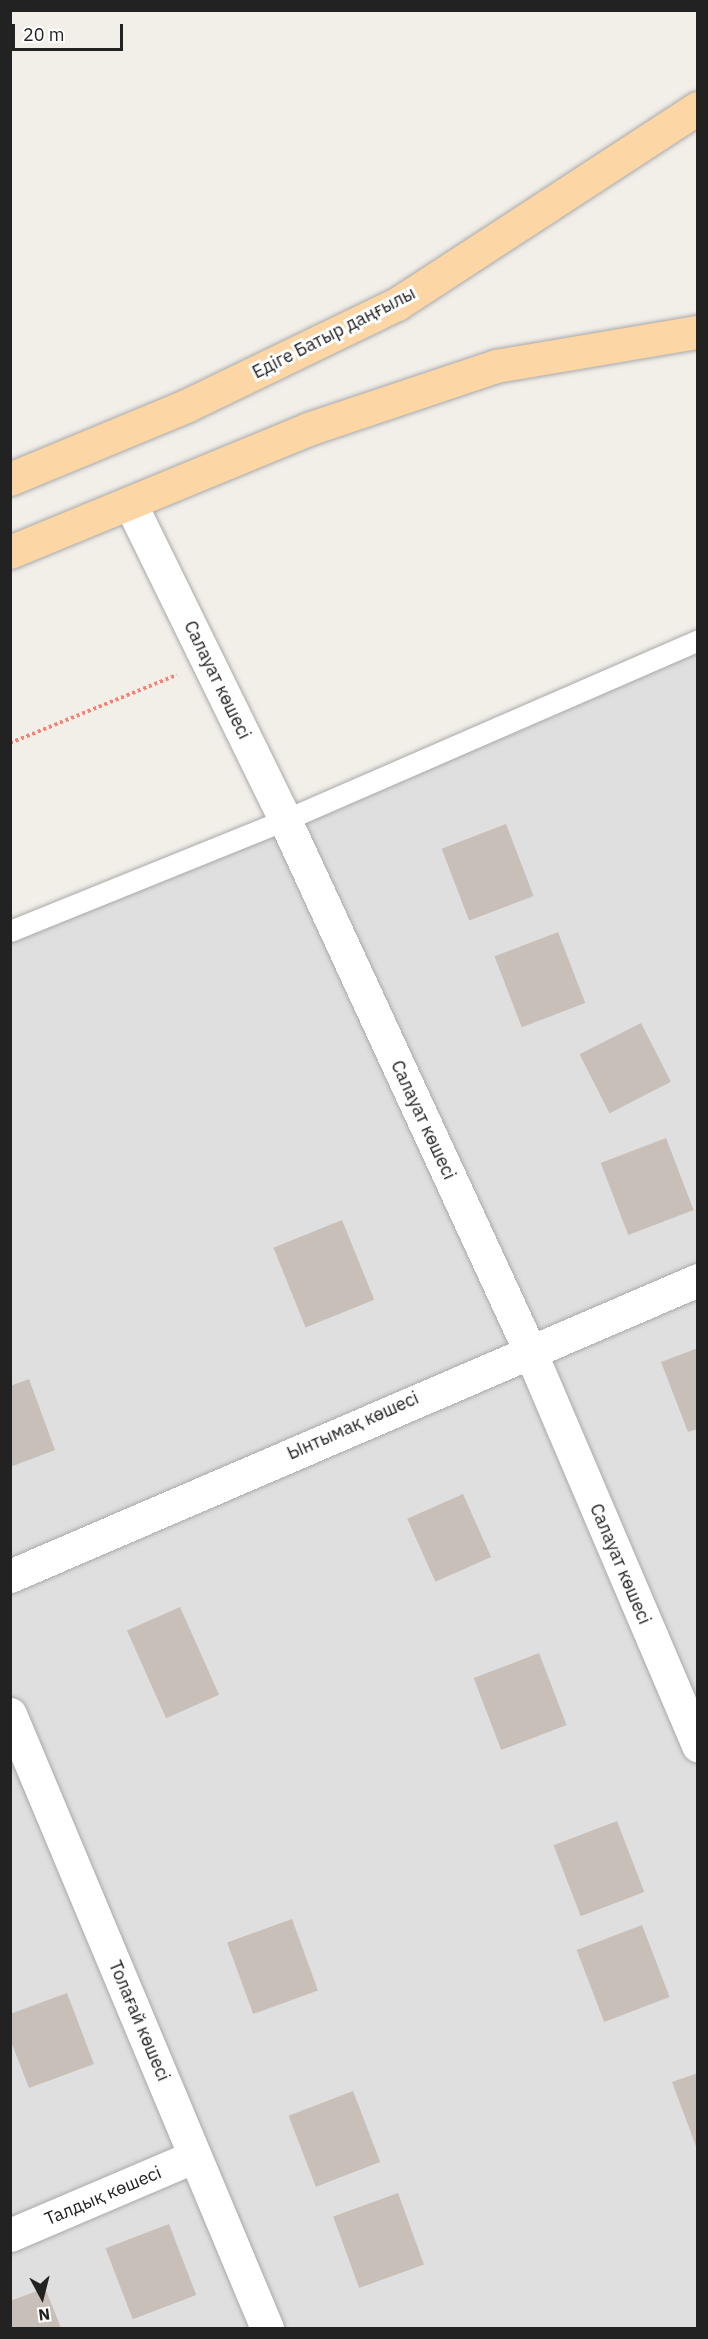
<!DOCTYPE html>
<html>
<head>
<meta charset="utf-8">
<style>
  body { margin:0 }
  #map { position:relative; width:708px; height:2339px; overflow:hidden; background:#f2efe9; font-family:"IBM Plex Sans",sans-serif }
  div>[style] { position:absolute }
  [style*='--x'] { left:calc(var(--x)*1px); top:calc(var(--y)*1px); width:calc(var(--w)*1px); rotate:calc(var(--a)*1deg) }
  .residential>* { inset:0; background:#e0dfdf }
  .building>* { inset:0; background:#c7bfb8; transform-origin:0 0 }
  .path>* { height:4px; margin-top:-2px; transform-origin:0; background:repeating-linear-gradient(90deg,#fa8072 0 3px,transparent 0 6px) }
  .roads { filter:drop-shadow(0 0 2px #a9a9a9) drop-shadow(0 0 2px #a9a9a9) }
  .service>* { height:21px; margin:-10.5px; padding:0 10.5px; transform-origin:10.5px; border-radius:10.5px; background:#fff }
  .minor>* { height:33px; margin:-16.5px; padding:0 16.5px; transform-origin:16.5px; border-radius:16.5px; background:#fff }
  .primary>* { height:33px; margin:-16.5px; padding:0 16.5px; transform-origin:16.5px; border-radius:16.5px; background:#fcd6a4 }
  span { translate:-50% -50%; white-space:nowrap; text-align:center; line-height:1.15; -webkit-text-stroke:6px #fff; paint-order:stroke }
  .street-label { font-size:18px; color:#222 }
  .frame { position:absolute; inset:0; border:12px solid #222; pointer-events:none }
  .north { position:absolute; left:12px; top:2267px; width:60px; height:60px; -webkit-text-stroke:4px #fff; paint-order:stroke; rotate:173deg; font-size:16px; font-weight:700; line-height:24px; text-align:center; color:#222 }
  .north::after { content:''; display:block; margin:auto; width:21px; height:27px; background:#222; clip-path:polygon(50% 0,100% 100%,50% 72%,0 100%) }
  .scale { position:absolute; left:12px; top:24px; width:111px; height:27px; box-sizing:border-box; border:3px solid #222; border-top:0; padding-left:8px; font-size:18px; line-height:21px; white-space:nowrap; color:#222; -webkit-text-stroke:4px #fff; paint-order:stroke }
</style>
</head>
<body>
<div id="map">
  <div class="residential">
    <div style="clip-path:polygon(697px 648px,697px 2328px,11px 2328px,11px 924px)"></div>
  </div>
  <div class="building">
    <div style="left:506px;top:824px;width:77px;height:69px;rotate:69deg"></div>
    <div style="left:558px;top:932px;width:76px;height:68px;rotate:69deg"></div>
    <div style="left:641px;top:1023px;width:66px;height:69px;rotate:63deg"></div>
    <div style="left:666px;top:1138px;width:77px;height:70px;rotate:69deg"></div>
    <div style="left:342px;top:1220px;width:86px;height:74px;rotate:68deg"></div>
    <div style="clip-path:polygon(698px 1348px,698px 1429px,688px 1432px,661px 1362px)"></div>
    <div style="clip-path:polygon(29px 1379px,55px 1450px,10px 1467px,10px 1386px)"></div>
    <div style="left:463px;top:1494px;width:69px;height:61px;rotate:66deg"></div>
    <div style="left:180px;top:1607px;width:96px;height:58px;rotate:66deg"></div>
    <div style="left:539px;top:1653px;width:77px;height:70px;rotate:69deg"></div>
    <div style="left:617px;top:1821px;width:76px;height:68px;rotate:69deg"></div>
    <div style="left:292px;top:1919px;width:76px;height:69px;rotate:70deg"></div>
    <div style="left:642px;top:1925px;width:77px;height:70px;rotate:69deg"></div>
    <div style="clip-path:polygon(67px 1993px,94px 2064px,29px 2088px,10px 2039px,10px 2014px)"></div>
    <div style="clip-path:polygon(698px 2073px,698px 2149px,697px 2149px,672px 2082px)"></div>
    <div style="left:353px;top:2091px;width:76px;height:69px;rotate:69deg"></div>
    <div style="left:398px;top:2193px;width:76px;height:69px;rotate:70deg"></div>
    <div style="left:169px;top:2224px;width:76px;height:68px;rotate:69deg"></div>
    <div style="clip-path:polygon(45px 2288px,61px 2328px,10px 2328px,10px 2301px)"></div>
  </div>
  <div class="path">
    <div style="--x:10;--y:743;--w:180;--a:-22.2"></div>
  </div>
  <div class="roads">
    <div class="service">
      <div style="--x:10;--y:931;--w:297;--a:-22"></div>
      <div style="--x:285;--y:820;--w:451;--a:-23.5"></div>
    </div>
    <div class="minor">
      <div style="--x:130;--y:503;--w:353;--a:63.9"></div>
      <div style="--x:285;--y:820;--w:583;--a:65.24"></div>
      <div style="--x:529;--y:1349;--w:431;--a:66.9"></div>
      <div style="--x:10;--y:1576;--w:749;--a:-23.28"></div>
      <div style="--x:10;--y:1714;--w:666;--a:67.29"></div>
      <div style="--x:10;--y:2235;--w:201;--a:-23.1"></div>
    </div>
    <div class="primary">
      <div style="--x:10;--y:479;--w:191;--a:-22.5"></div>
      <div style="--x:186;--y:406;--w:234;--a:-25.8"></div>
      <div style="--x:397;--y:304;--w:359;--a:-33.1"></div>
      <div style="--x:10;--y:552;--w:322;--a:-22.4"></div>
      <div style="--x:308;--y:429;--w:198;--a:-18.5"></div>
      <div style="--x:496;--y:366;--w:205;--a:-9.6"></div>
    </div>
  </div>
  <div class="street-label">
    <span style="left:334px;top:333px;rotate:-27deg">Едіге Батыр даңғылы</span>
    <span style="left:217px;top:680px;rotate:64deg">Салауат көшесі</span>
    <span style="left:423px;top:1120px;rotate:65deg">Салауат көшесі</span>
    <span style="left:353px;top:1426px;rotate:-24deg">Ынтымақ көшесі</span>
    <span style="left:620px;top:1564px;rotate:67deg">Салауат көшесі</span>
    <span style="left:139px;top:2021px;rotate:67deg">Толағай көшесі</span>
    <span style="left:103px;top:2196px;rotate:-23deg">Талдық көшесі</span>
  </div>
  <div class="frame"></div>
  <div class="north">N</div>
  <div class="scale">20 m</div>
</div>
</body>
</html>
